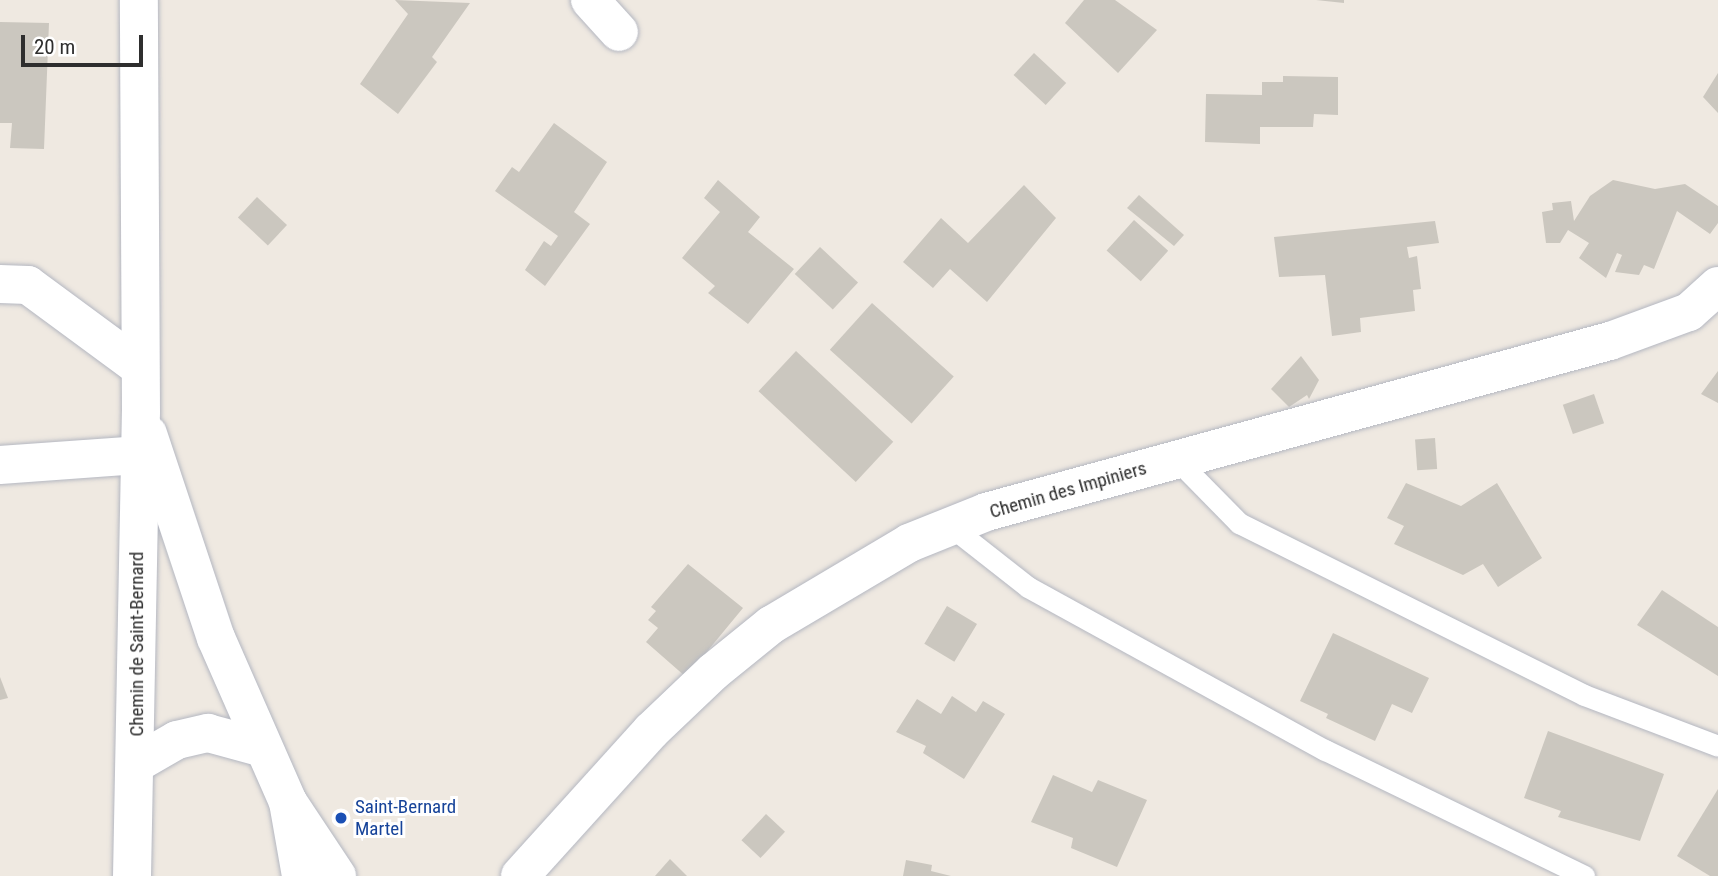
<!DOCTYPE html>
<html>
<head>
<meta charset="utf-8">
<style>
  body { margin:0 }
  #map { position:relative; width:1718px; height:876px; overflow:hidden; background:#efe9e1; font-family:"Roboto Condensed",sans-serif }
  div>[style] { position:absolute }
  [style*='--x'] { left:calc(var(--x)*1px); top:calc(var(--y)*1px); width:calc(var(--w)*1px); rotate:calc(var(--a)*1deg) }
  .building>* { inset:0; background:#cbc7bf; transform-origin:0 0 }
  .roads { filter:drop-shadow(0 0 2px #b4b7c1) drop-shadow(0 0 2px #b4b7c1) }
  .service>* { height:21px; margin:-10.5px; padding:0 10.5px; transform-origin:10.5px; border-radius:10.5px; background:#fff }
  .minor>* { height:38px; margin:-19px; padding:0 19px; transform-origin:19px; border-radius:19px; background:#fff }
  .secondary>* { height:38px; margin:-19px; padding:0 19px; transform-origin:19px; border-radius:19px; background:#fff }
  .dots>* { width:19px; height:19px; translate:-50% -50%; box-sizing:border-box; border:4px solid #fff; border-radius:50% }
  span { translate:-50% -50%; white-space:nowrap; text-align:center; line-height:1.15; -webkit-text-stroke:6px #fff; paint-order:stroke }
  .street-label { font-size:19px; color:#2e2e2e }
  .transit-label { font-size:19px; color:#164399 }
  .left { translate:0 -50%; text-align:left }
  .scale { position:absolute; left:21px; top:35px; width:122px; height:32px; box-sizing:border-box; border:4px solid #2e2e2e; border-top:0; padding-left:9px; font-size:21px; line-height:24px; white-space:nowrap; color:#2e2e2e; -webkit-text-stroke:5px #fff; paint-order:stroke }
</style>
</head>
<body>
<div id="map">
  <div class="building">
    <div style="clip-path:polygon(395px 0,470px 3px,432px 57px,437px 62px,398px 114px,360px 84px,408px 14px)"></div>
    <div style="clip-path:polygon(1084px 0,1115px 0,1157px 30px,1118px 73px,1065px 23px)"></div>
    <div style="clip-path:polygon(1316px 0,1344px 0,1344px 3px)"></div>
    <div style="clip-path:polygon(0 22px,49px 23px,44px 149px,10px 148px,12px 123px,0 123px)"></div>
    <div style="left:1034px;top:53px;width:44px;height:30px;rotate:43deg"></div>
    <div style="clip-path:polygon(1718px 73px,1718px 113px,1703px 97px)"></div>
    <div style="clip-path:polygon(1283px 76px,1338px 77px,1338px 115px,1314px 114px,1313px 127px,1260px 127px,1260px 144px,1205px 142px,1206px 94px,1262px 95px,1262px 82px,1283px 82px)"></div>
    <div style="clip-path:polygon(554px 123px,607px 162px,574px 212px,590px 224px,545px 286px,525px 270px,544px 241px,551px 246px,558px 236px,495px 191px,512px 167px,519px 172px)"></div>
    <div style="clip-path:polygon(718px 180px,760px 217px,748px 232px,794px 269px,748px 324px,708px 293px,715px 286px,682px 258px,720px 212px,704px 198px)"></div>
    <div style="clip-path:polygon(1613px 180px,1655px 189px,1685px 184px,1718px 206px,1718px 223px,1710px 234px,1677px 211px,1654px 269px,1644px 265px,1639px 275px,1615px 272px,1622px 255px,1617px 253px,1606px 278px,1579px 258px,1589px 243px,1568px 230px,1560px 243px,1546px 243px,1542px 212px,1553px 210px,1552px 203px,1571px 201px,1574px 221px,1590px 196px)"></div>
    <div style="clip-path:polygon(1024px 185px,1056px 218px,987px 302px,950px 269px,933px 288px,903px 262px,941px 218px,968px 243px)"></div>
    <div style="clip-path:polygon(1139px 195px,1184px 235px,1174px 246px,1127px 208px)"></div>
    <div style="left:257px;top:197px;width:41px;height:28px;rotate:43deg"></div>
    <div style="left:1134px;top:220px;width:46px;height:41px;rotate:42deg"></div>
    <div style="clip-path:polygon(1435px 221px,1439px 243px,1407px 247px,1409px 258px,1417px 256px,1421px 289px,1413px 290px,1415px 311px,1360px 318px,1361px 332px,1332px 336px,1325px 275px,1279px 277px,1274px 237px)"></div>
    <div style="left:820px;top:247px;width:52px;height:37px;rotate:43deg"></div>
    <div style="left:872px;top:303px;width:110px;height:63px;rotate:42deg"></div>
    <div style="left:796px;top:351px;width:133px;height:55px;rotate:43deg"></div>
    <div style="clip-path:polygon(1301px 356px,1319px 380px,1309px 399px,1307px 395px,1289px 407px,1271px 389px)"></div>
    <div style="clip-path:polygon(1718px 371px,1718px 403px,1701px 394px)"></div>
    <div style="left:1594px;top:394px;width:31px;height:33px;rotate:71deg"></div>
    <div style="left:1435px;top:438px;width:31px;height:20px;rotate:86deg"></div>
    <div style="clip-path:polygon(1406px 483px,1461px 506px,1497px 483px,1542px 558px,1498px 587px,1483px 564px,1463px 575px,1394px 544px,1404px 526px,1387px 518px)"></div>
    <div style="clip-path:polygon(688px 564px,743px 608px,686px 677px,646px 642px,658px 628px,648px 620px,656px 611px,651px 607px)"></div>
    <div style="clip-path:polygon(1662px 590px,1718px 627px,1718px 676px,1637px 625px)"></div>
    <div style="left:947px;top:606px;width:35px;height:44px;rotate:31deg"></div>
    <div style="clip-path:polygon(1333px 633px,1429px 678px,1412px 713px,1392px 704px,1375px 741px,1326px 718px,1328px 714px,1300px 701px)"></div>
    <div style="clip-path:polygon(0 677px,8px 698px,0 700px)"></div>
    <div style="clip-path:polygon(952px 696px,976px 712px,983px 701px,1005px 714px,964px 779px,923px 753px,926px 746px,896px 732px,917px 699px,941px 714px)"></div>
    <div style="clip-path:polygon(1548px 731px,1664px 774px,1640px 841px,1558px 817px,1561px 811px,1524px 798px)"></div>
    <div style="clip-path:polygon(1053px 775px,1092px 792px,1098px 780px,1147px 800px,1117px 867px,1071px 848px,1073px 838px,1031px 822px)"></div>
    <div style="clip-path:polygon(1718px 789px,1718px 876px,1710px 876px,1677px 856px)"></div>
    <div style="left:766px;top:814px;width:26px;height:36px;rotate:43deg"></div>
    <div style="clip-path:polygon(670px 859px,687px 876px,655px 876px)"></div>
    <div style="clip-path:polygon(906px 860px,932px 865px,931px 871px,951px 876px,903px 876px)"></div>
  </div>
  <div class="roads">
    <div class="service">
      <div style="--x:1176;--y:459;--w:90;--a:45.5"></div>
      <div style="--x:1239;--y:523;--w:385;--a:26.5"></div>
      <div style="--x:1584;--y:695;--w:143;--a:20.8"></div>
      <div style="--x:949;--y:525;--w:100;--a:38.1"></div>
      <div style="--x:1028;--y:587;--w:339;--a:28.8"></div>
      <div style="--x:1325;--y:750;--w:288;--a:25.9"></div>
    </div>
    <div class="minor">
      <div style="--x:590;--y:0;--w:43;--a:47.8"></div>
      <div style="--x:0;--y:284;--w:28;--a:2"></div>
      <div style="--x:28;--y:285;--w:137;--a:36.4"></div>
      <div style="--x:0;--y:465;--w:138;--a:-4.1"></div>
      <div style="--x:288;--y:802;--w:89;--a:56.5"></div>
      <div style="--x:520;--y:876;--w:195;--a:-47.9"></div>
      <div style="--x:651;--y:731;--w:86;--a:-43.6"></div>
      <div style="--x:713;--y:672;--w:75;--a:-39"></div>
      <div style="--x:771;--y:625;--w:161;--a:-30.7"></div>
      <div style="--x:909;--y:543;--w:83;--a:-21.9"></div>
      <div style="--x:986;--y:512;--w:647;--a:-15.33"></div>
      <div style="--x:1610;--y:341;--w:84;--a:-20.2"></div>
      <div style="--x:1689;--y:312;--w:39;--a:-42"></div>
    </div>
    <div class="secondary">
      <div style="--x:148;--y:434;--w:215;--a:71.6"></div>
      <div style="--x:216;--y:638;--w:179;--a:66.3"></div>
      <div style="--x:288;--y:802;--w:75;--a:80"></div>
      <div style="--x:137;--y:763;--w:46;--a:-29.9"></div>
      <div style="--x:177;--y:740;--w:32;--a:-13"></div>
      <div style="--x:208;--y:733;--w:54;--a:15.1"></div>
      <div style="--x:132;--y:876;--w:464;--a:-88.9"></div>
      <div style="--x:141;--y:412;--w:412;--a:-90.3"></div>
    </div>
  </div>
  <div class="dots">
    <div style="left:341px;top:818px;background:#1a4fb4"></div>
  </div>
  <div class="street-label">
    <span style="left:1068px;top:490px;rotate:-16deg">Chemin des Impiniers</span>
    <span style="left:137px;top:644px;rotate:-90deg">Chemin de Saint-Bernard</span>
  </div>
  <div class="transit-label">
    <span class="left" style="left:355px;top:818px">Saint-Bernard<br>Martel</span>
  </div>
  <div class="scale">20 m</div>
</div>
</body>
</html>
